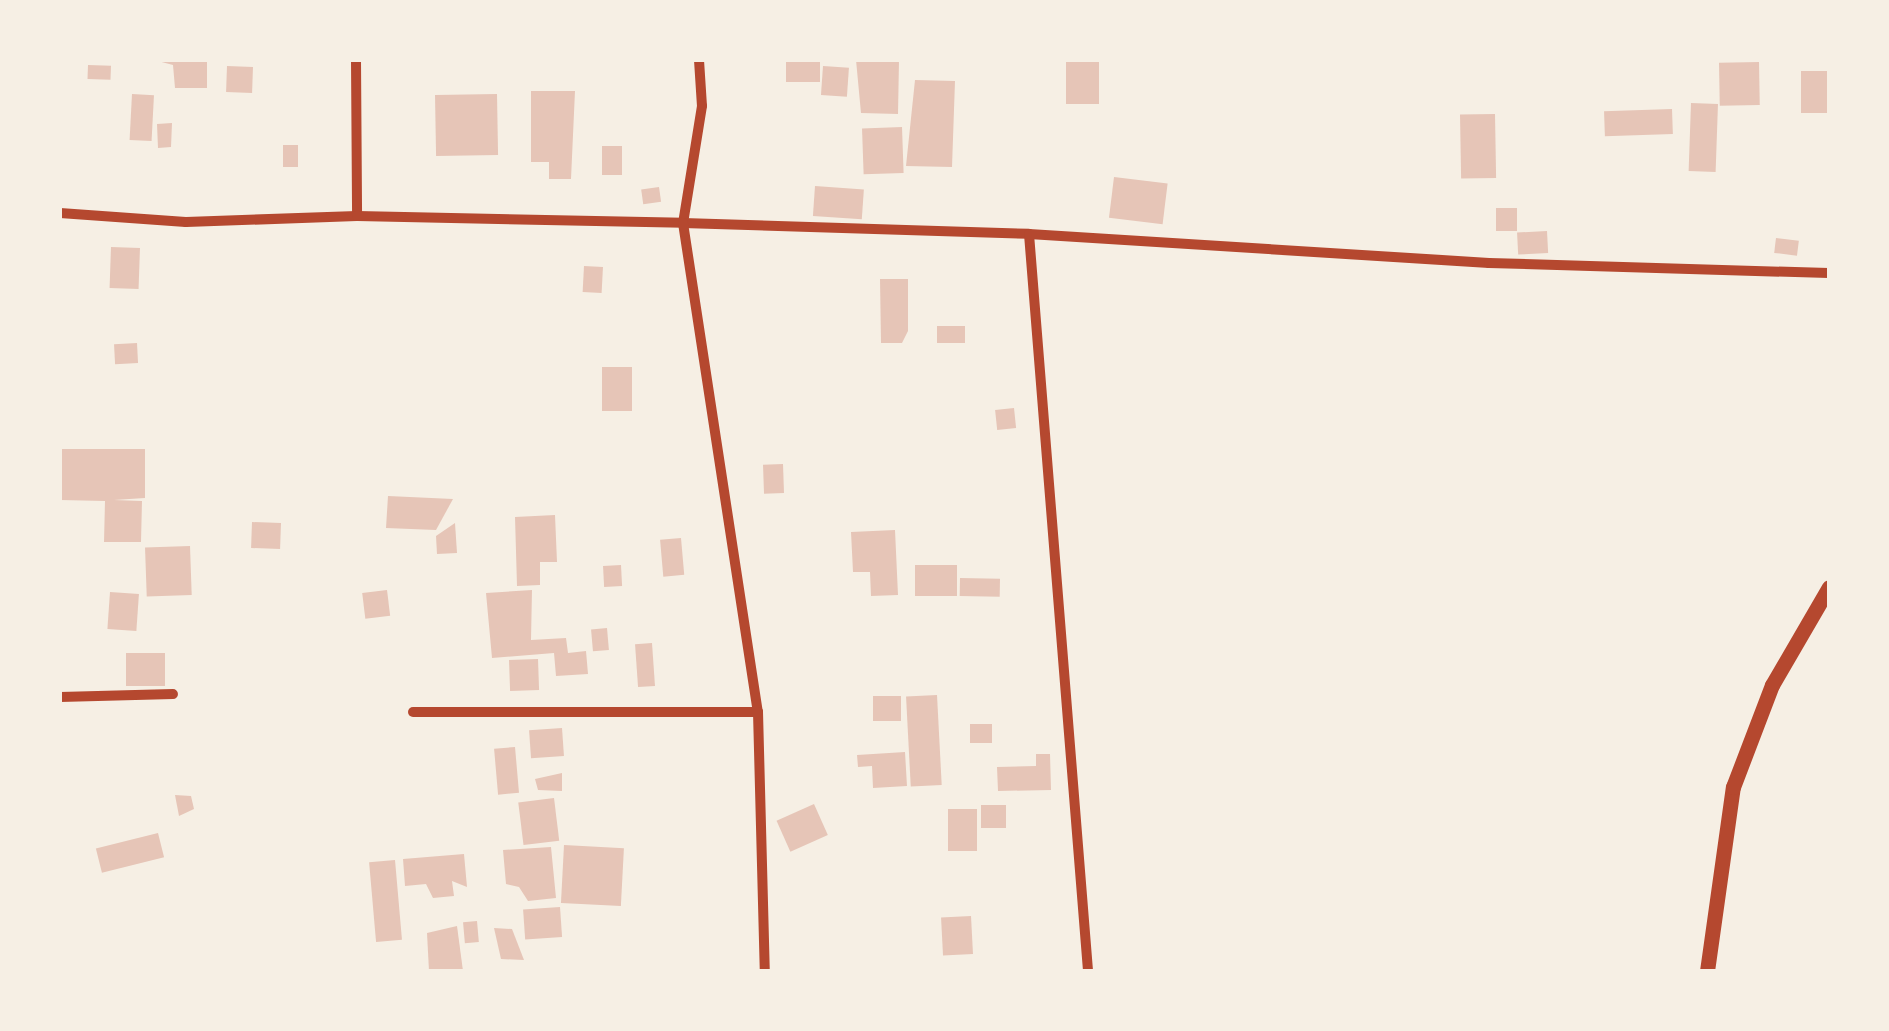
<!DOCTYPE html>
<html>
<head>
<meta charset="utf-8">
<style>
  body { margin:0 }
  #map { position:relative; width:1889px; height:1031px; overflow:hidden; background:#f6efe4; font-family:"PT Sans Narrow",sans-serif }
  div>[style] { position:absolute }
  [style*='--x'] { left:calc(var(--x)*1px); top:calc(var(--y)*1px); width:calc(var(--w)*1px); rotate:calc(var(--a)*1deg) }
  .building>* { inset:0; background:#e6c5b7; transform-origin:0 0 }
  .minor>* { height:10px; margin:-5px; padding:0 5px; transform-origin:5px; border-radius:5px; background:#b5482f }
  .tertiary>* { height:15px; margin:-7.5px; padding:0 7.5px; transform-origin:7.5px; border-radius:7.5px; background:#b5482f }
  span { translate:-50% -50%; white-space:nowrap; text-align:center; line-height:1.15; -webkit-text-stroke:10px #f6efe4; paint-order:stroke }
  .frame { position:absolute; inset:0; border:62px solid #f6efe4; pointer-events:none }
</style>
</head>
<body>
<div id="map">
  <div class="building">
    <div style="clip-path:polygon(154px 60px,207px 60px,207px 88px,175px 88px,173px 65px)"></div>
    <div style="left:786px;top:60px;width:34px;height:22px"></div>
    <div style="clip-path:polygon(856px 60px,899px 60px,898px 114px,861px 113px)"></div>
    <div style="left:1066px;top:60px;width:33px;height:44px"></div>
    <div style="left:1759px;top:62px;width:43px;height:40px;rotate:89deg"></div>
    <div style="left:88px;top:65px;width:23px;height:14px;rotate:2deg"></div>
    <div style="left:227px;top:66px;width:26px;height:26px;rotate:2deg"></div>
    <div style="left:823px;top:66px;width:26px;height:29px;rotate:4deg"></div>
    <div style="left:1801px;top:71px;width:28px;height:42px"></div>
    <div style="clip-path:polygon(915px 80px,955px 81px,952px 167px,906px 166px)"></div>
    <div style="clip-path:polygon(531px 91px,575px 91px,571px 179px,549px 179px,549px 162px,531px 162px)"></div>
    <div style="left:132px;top:94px;width:22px;height:46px;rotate:3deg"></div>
    <div style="left:497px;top:94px;width:61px;height:62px;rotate:89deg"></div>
    <div style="left:1691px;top:103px;width:27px;height:68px;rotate:2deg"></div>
    <div style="left:1672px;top:109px;width:25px;height:68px;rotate:88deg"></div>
    <div style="left:1495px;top:114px;width:64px;height:35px;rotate:89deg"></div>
    <div style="clip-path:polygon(172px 123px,171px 147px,158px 148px,157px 124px)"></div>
    <div style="left:902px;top:127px;width:46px;height:40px;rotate:88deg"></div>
    <div style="left:283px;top:145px;width:15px;height:22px"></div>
    <div style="left:602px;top:146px;width:20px;height:29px"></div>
    <div style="left:1114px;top:177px;width:54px;height:41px;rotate:7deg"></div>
    <div style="left:815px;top:186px;width:49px;height:30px;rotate:4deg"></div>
    <div style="left:659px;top:187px;width:15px;height:18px;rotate:82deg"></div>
    <div style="left:1496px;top:208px;width:21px;height:23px"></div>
    <div style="left:1547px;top:231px;width:22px;height:30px;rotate:87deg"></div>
    <div style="left:1776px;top:238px;width:23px;height:15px;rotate:7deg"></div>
    <div style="left:111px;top:247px;width:29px;height:41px;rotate:2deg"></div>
    <div style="left:584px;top:266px;width:19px;height:26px;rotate:3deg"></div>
    <div style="clip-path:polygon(880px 279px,908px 279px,908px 331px,902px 343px,881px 343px)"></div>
    <div style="left:965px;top:326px;width:17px;height:28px;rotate:90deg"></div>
    <div style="left:137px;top:343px;width:20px;height:23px;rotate:87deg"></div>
    <div style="left:602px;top:367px;width:30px;height:44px"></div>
    <div style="left:1014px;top:408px;width:20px;height:19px;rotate:84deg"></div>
    <div style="clip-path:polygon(60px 449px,145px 449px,145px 498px,114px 500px,142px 501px,141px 542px,104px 542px,105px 501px,60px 500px)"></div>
    <div style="left:783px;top:464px;width:29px;height:20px;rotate:88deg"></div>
    <div style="clip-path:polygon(388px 496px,453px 499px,436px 530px,386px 528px)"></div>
    <div style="clip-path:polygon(555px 515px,557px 562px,540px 562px,540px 585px,517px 586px,515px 517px)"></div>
    <div style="left:252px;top:522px;width:29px;height:26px;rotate:2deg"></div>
    <div style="clip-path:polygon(455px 523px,457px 553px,437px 554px,436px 536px)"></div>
    <div style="clip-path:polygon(895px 530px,898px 595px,871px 596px,870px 572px,853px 572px,851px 532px)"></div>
    <div style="left:681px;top:538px;width:37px;height:21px;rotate:85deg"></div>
    <div style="left:190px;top:546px;width:49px;height:45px;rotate:88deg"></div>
    <div style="left:621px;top:565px;width:21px;height:18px;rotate:87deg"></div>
    <div style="left:915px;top:565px;width:42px;height:31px"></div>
    <div style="left:960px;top:578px;width:40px;height:18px;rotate:1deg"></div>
    <div style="left:387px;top:590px;width:26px;height:25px;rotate:83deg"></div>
    <div style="clip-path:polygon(532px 590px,531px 640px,566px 638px,568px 653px,586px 651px,588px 674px,556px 676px,554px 653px,492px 658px,486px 593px)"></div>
    <div style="left:110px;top:592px;width:29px;height:37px;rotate:4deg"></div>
    <div style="left:607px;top:628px;width:22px;height:16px;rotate:85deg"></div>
    <div style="left:652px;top:643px;width:43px;height:17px;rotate:86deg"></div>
    <div style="left:126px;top:653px;width:39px;height:33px"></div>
    <div style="left:538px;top:659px;width:31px;height:29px;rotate:88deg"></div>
    <div style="left:937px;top:695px;width:90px;height:31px;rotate:87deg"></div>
    <div style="left:901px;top:696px;width:25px;height:28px;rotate:90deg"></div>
    <div style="left:970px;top:724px;width:22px;height:19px"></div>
    <div style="left:562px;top:728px;width:28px;height:33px;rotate:86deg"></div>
    <div style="left:515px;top:747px;width:46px;height:21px;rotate:85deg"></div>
    <div style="clip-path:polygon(905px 752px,907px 786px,873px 788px,872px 766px,858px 767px,857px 755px)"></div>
    <div style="clip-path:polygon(1036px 754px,1050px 754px,1051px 790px,998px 791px,997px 767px,1036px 766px)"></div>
    <div style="clip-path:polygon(562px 773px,562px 791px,538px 790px,535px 779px)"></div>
    <div style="clip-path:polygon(175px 795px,191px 796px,194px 809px,179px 816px)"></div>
    <div style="left:554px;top:798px;width:43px;height:36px;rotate:83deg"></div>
    <div style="left:814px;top:804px;width:34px;height:41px;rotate:66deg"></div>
    <div style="left:1006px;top:805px;width:23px;height:25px;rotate:90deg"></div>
    <div style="left:948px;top:809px;width:29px;height:42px"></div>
    <div style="left:158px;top:833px;width:25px;height:64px;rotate:76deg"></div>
    <div style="left:564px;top:845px;width:60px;height:58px;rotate:3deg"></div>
    <div style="clip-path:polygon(551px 847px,556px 898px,528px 901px,519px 887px,506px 884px,503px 850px)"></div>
    <div style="clip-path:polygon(464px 854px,467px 887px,452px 881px,454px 896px,433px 898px,426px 884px,405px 886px,403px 859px)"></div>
    <div style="left:395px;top:860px;width:80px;height:26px;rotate:85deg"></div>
    <div style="left:560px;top:907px;width:30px;height:37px;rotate:86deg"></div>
    <div style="left:971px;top:916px;width:38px;height:30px;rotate:87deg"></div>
    <div style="left:477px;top:921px;width:21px;height:14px;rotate:85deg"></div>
    <div style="clip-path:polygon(457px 926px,463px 971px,429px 971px,427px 933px)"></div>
    <div style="clip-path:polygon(494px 928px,512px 929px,524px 960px,501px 959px)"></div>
  </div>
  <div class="minor">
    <div style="--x:356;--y:60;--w:156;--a:89.6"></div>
    <div style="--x:699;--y:60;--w:46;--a:86.3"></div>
    <div style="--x:702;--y:106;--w:119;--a:99.2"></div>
    <div style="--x:683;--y:223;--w:346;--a:1.8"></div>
    <div style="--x:1029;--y:234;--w:739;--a:85.42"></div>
    <div style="--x:60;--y:213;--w:126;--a:4.1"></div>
    <div style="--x:186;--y:222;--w:171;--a:-2"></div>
    <div style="--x:357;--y:216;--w:326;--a:1.2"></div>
    <div style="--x:683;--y:223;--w:495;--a:81.3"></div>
    <div style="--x:758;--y:712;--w:259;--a:88.5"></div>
    <div style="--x:1029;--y:234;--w:461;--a:3.6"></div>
    <div style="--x:1489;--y:263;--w:340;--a:1.7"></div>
    <div style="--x:60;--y:697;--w:113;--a:-1.5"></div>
    <div style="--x:413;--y:712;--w:345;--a:0"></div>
  </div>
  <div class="tertiary">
    <div style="--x:1707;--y:971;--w:186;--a:-82"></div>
    <div style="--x:1733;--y:787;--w:109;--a:-69.1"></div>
    <div style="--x:1772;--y:685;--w:113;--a:-59.8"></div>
  </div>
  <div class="frame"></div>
</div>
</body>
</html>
